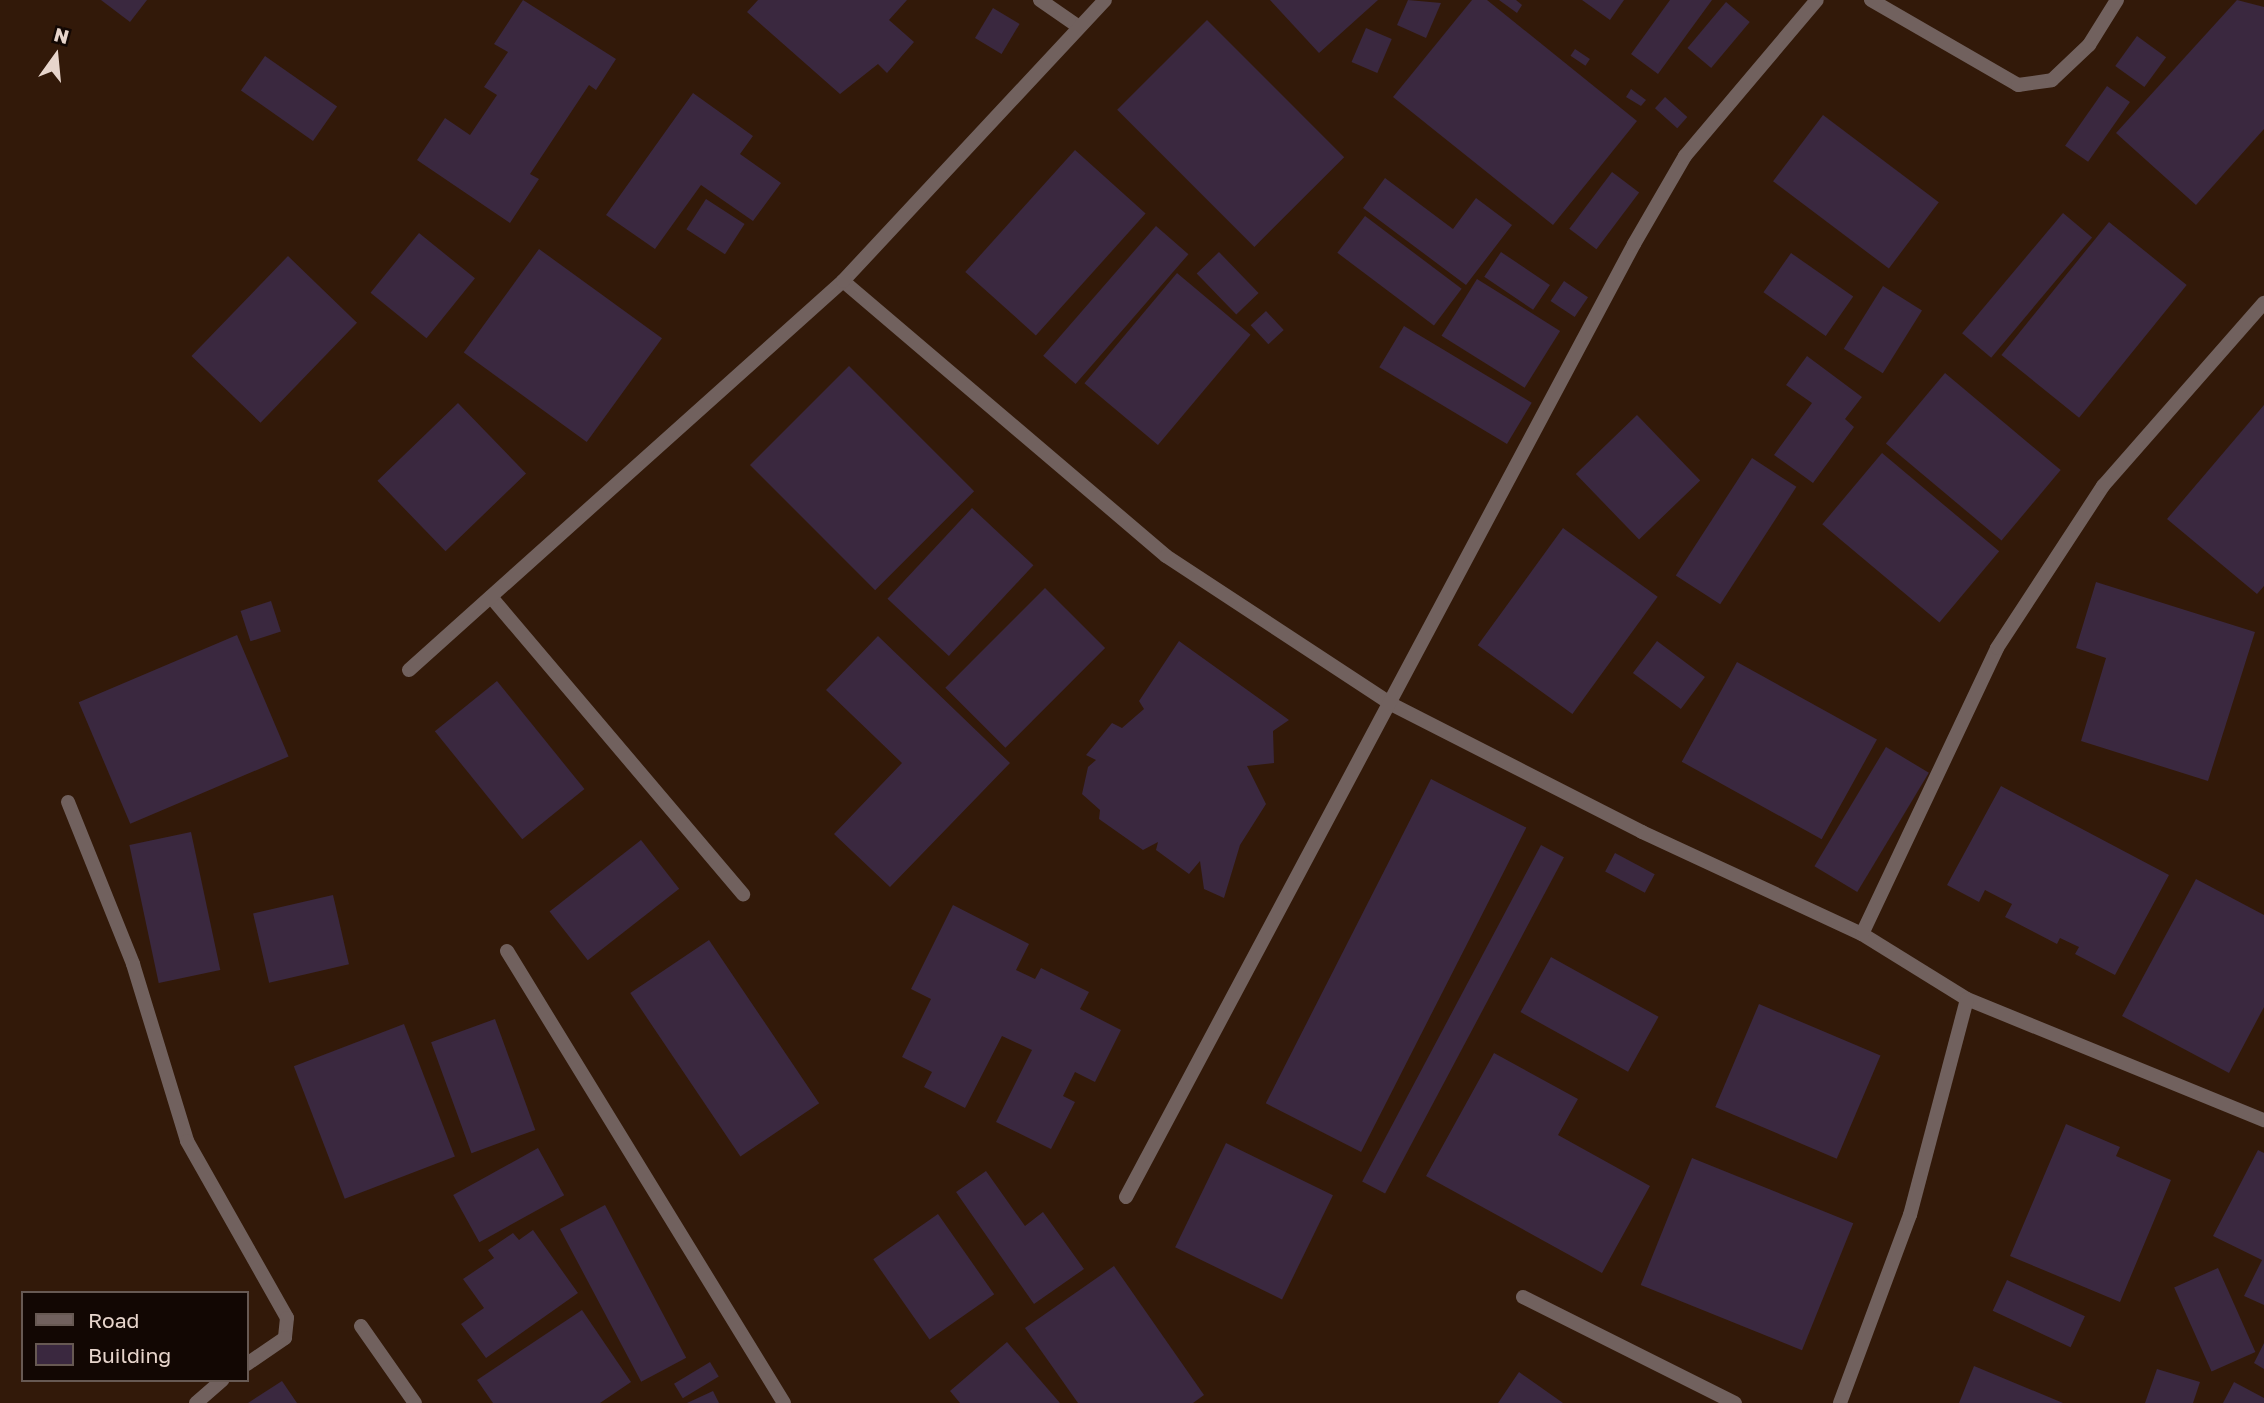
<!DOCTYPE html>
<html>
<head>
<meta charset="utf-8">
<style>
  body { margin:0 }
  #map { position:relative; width:2264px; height:1403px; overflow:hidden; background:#321909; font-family:"Golos Text",sans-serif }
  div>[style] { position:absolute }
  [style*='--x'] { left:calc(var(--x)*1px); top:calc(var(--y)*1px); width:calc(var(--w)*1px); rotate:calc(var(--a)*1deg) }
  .building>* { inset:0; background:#3a283f; transform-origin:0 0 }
  .lane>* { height:14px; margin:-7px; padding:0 7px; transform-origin:7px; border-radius:7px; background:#71615e }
  .street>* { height:14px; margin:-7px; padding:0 7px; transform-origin:7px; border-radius:7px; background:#71615e }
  span { translate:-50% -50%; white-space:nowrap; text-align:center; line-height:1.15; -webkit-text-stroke:5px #120703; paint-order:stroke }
  .legend { position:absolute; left:21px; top:1291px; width:228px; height:91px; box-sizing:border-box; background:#120703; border:2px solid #675953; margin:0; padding:9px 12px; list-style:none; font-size:21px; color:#e7d5cc }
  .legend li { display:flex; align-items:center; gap:14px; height:35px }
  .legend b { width:35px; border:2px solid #675953 }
  .north { position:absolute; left:21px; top:21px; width:70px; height:70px; -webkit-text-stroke:5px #120703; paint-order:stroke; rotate:15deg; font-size:19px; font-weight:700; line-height:28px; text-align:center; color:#e7d5cc }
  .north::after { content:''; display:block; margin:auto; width:24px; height:32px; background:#e7d5cc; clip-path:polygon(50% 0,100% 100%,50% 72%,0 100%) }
</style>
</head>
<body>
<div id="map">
  <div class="building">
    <div style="clip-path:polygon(101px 0,147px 0,130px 22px)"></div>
    <div style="clip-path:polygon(523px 0,616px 59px,596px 90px,589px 85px,530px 174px,539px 179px,510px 223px,417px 160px,445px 118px,470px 135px,497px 95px,484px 87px,508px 52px,494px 44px)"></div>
    <div style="clip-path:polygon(758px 0,907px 0,889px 20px,914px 42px,887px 73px,878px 64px,840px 94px,747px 12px)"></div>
    <div style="clip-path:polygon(1270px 0,1378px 0,1319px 53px)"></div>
    <div style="clip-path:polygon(1408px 0,1441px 3px,1426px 38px,1397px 25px)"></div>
    <div style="clip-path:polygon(1472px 0,1487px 0,1637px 121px,1553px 225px,1393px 97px)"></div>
    <div style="clip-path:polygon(1499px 0,1516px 0,1522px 5px,1517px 13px)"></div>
    <div style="clip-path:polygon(1582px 0,1624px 0,1610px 20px)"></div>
    <div style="clip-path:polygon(1670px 0,1712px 0,1658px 74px,1631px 54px)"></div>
    <div style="clip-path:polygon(2237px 0,2264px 7px,2264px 129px,2196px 205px,2116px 133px)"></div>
    <div style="left:1726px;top:2px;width:31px;height:60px;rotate:40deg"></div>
    <div style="left:993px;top:8px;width:31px;height:35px;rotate:31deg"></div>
    <div style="left:1207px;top:20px;width:194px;height:127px;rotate:45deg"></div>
    <div style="left:1366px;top:28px;width:28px;height:37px;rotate:23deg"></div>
    <div style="left:2137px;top:36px;width:36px;height:37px;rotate:36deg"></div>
    <div style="left:1575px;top:49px;width:18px;height:8px;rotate:34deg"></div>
    <div style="left:265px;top:56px;width:88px;height:42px;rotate:35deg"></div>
    <div style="left:2107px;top:86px;width:28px;height:73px;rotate:35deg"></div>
    <div style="clip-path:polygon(1631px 89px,1646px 100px,1641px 106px,1626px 97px)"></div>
    <div style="clip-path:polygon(693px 93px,753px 136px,740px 154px,781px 183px,753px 221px,701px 185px,655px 249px,606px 215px)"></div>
    <div style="left:1665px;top:97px;width:30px;height:15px;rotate:42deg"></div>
    <div style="left:1823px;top:115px;width:145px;height:83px;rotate:37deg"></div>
    <div style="left:1075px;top:150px;width:95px;height:164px;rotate:42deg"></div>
    <div style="left:1612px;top:172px;width:34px;height:71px;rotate:37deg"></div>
    <div style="clip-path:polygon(1385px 178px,1453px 229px,1476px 198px,1512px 225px,1466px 285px,1363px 208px)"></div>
    <div style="left:706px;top:199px;width:46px;height:36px;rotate:33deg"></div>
    <div style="left:2063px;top:213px;width:38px;height:157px;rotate:40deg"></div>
    <div style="left:1365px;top:216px;width:121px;height:46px;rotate:37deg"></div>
    <div style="left:2109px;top:222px;width:100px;height:171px;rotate:39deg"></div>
    <div style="left:1156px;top:226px;width:43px;height:172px;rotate:41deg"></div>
    <div style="left:419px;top:233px;width:72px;height:77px;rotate:39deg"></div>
    <div style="left:539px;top:249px;width:152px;height:128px;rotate:36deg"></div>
    <div style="left:1219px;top:252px;width:57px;height:31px;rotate:46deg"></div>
    <div style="left:1501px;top:252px;width:59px;height:30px;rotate:34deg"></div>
    <div style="left:1791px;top:253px;width:76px;height:48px;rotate:35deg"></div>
    <div style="left:288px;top:256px;width:96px;height:139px;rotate:44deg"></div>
    <div style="left:1177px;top:273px;width:96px;height:144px;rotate:40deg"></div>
    <div style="left:1477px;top:279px;width:98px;height:67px;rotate:32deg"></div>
    <div style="left:1564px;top:281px;width:29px;height:24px;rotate:34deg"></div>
    <div style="left:1883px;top:286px;width:46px;height:74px;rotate:32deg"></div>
    <div style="left:1266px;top:311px;width:26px;height:21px;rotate:47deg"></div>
    <div style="left:1404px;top:326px;width:149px;height:48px;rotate:31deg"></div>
    <div style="clip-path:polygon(1807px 356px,1862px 397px,1845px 419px,1854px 427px,1813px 483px,1774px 455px,1812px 403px,1786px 385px)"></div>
    <div style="left:849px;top:366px;width:177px;height:140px;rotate:45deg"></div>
    <div style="left:1945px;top:373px;width:151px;height:92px;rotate:40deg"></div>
    <div style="left:458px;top:403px;width:98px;height:112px;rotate:46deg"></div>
    <div style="clip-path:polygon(2264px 405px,2264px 586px,2257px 594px,2167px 519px)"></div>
    <div style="left:1637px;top:415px;width:91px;height:85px;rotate:46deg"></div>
    <div style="left:1882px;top:453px;width:153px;height:93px;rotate:40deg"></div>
    <div style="left:1752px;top:458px;width:53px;height:140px;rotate:33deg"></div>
    <div style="left:972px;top:508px;width:84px;height:124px;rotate:43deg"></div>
    <div style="left:1563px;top:528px;width:117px;height:145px;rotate:36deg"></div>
    <div style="clip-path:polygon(2096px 582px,2255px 632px,2208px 781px,2081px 741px,2106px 658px,2076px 648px)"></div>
    <div style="left:1045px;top:588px;width:85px;height:141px;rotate:45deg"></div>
    <div style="left:271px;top:601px;width:32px;height:32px;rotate:72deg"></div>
    <div style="left:237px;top:635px;width:132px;height:172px;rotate:67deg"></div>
    <div style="clip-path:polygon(878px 636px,1010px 763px,890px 887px,834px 834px,902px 763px,826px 690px)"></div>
    <div style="clip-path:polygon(1179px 641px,1289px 720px,1273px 731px,1274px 763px,1247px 766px,1266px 804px,1240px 845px,1224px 898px,1204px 889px,1200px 861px,1189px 874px,1156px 850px,1158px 842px,1143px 850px,1099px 819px,1100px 810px,1082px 794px,1088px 767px,1096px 760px,1086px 755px,1112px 723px,1122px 728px,1144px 709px,1139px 701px)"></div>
    <div style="left:1657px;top:641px;width:60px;height:40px;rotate:37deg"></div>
    <div style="left:1737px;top:662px;width:160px;height:114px;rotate:29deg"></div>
    <div style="left:497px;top:681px;width:139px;height:80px;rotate:51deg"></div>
    <div style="left:1886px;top:747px;width:50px;height:139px;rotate:31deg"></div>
    <div style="left:1431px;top:779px;width:107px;height:364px;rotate:27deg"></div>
    <div style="clip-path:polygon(2001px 786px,2169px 875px,2115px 975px,2075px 954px,2079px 947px,2060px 938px,2057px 944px,2005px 917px,2012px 904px,1985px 890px,1979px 902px,1947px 885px)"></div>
    <div style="left:191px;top:832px;width:141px;height:63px;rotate:78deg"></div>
    <div style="left:641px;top:840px;width:62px;height:116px;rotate:52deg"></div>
    <div style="left:1541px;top:845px;width:26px;height:381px;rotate:28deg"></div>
    <div style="left:1615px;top:853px;width:45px;height:21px;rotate:28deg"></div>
    <div style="clip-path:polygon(2196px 879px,2264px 915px,2264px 1007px,2229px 1073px,2122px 1016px)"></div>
    <div style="left:333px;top:895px;width:71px;height:82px;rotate:77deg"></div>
    <div style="clip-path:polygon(953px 905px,1029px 944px,1016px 970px,1035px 979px,1041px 968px,1089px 992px,1080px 1009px,1121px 1030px,1095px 1082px,1075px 1072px,1063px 1096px,1075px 1102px,1051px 1149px,996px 1122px,1032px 1050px,1002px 1036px,965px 1108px,924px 1087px,932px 1072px,902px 1057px,931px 999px,911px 989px)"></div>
    <div style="left:709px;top:940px;width:197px;height:95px;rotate:56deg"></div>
    <div style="left:1551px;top:957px;width:123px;height:63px;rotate:29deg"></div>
    <div style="left:1759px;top:1004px;width:132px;height:112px;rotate:23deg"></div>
    <div style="left:495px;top:1019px;width:118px;height:68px;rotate:70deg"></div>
    <div style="left:404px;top:1024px;width:142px;height:118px;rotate:69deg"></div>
    <div style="clip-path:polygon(1494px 1053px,1578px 1099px,1558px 1135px,1650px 1186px,1602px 1273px,1426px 1176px)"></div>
    <div style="clip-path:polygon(2066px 1124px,2120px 1147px,2116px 1156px,2171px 1180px,2120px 1302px,2010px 1256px)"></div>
    <div style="left:1226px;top:1143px;width:119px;height:116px;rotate:26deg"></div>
    <div style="left:538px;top:1148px;width:54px;height:97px;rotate:61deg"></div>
    <div style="clip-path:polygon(2258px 1150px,2264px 1153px,2264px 1305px,2244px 1296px,2262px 1260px,2213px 1236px)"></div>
    <div style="left:1692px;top:1158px;width:174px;height:137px;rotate:22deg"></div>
    <div style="clip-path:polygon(986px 1171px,1025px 1226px,1043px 1212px,1084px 1269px,1034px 1304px,956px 1192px)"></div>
    <div style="left:605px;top:1205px;width:173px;height:51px;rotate:62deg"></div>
    <div style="left:938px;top:1214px;width:98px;height:79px;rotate:55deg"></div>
    <div style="clip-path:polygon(533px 1230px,578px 1293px,486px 1358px,461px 1324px,484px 1308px,463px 1279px,494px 1258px,488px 1250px,513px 1233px,519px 1240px)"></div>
    <div style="clip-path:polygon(1114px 1266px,1204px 1395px,1193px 1403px,1078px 1403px,1025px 1328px)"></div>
    <div style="left:2218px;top:1268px;width:92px;height:48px;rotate:66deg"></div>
    <div style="left:2007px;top:1280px;width:86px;height:34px;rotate:25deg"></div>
    <div style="clip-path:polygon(582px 1310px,631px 1382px,600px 1403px,493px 1403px,477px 1380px)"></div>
    <div style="clip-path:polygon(1007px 1342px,1060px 1403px,960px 1403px,950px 1391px)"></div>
    <div style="clip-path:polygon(2264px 1343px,2264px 1369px,2254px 1363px)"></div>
    <div style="left:710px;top:1362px;width:17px;height:42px;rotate:59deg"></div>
    <div style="clip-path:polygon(1974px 1366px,2063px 1403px,1959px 1403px)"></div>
    <div style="clip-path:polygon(2157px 1369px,2200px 1382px,2193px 1403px,2145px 1403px)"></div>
    <div style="clip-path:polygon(1519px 1372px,1563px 1403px,1498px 1403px)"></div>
    <div style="clip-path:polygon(282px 1381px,297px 1403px,248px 1403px)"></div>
    <div style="clip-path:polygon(2234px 1382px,2264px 1398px,2264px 1403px,2223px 1403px)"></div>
    <div style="clip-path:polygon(713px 1391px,719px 1403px,687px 1403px)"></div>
  </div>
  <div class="lane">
    <div style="--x:68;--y:802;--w:175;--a:68.1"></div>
    <div style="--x:133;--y:964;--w:185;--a:73"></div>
    <div style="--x:187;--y:1141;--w:203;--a:60.5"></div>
    <div style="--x:287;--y:1318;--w:20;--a:96"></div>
    <div style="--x:285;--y:1338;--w:46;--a:145.6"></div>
    <div style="--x:196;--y:1403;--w:35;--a:-41"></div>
  </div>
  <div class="street">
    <div style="--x:1040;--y:0;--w:47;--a:34.7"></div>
    <div style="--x:1871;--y:0;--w:170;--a:30"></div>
    <div style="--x:2018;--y:85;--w:34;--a:-8"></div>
    <div style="--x:2052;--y:80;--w:51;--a:-43.4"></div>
    <div style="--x:2089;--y:45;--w:53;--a:-58.1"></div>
    <div style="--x:843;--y:281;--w:424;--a:40.4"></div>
    <div style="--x:1166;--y:556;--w:272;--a:33.3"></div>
    <div style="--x:1393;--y:705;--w:280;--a:27"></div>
    <div style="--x:1642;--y:832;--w:242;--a:24.9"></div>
    <div style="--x:1862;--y:934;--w:123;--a:31.8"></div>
    <div style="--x:1967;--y:999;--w:321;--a:22.2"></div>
    <div style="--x:491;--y:597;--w:390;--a:49.7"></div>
    <div style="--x:409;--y:670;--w:583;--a:-41.87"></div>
    <div style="--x:843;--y:281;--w:384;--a:-47"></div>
    <div style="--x:1862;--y:934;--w:316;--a:-64.7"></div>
    <div style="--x:1997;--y:648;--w:194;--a:-56.8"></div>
    <div style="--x:2103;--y:486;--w:244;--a:-48.7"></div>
    <div style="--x:507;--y:951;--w:530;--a:58.5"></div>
    <div style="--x:1126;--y:1197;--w:1080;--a:-61.94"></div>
    <div style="--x:1634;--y:244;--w:102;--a:-59.9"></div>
    <div style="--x:1685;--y:156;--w:204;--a:-49.8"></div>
    <div style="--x:1523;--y:1297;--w:237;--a:26.6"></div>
    <div style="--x:361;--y:1326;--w:94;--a:55"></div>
    <div style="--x:1840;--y:1403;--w:201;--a:-69.6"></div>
    <div style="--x:1910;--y:1215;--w:223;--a:-75.2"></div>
  </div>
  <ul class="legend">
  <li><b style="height:9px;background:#71615e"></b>Road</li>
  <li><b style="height:19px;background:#3a283f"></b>Building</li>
  </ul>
  <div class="north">N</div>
</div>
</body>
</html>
